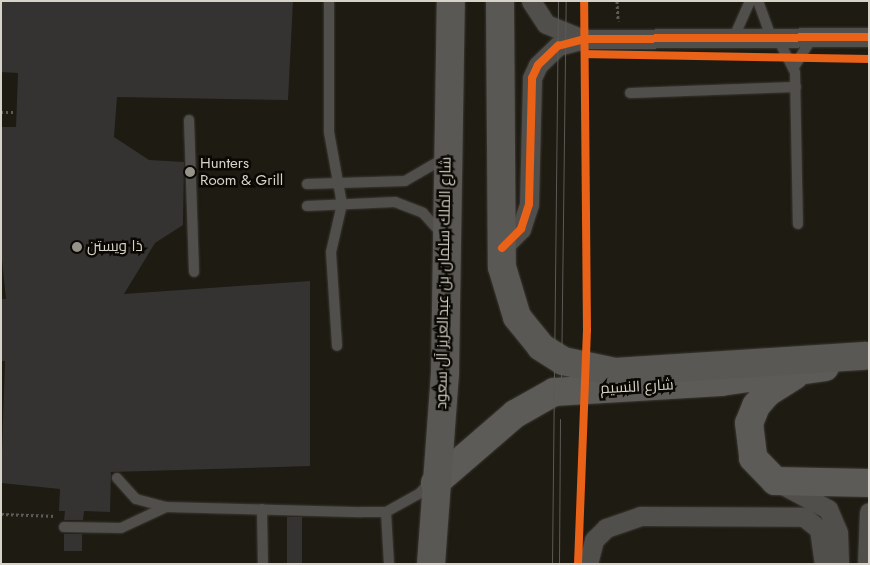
<!DOCTYPE html>
<html>
<head>
<meta charset="utf-8">
<style>
  body { margin:0 }
  #map { position:relative; width:870px; height:565px; overflow:hidden; background:#1e1b13; font-family:Jost,Cairo,sans-serif }
  div>[style] { position:absolute }
  [style*='--x'] { left:calc(var(--x)*1px); top:calc(var(--y)*1px); width:calc(var(--w)*1px); rotate:calc(var(--a)*1deg) }
  .building>* { inset:0; background:#353232; transform-origin:0 0 }
  .path>* { height:3px; margin-top:-1.5px; transform-origin:0; background:repeating-linear-gradient(90deg,#5c5a56 0 2.5px,transparent 0 5px) }
  .roads { filter:drop-shadow(0 0 1px #3b3831) drop-shadow(0 0 1px #3b3831) }
  .service>* { height:10px; margin:-5px; padding:0 5px; transform-origin:5px; border-radius:5px; background:#514f4c }
  .minor>* { height:19px; margin:-9.5px; padding:0 9.5px; transform-origin:9.5px; border-radius:9.5px; background:#514f4c }
  .secondary>* { height:28px; margin:-14px; padding:0 14px; transform-origin:14px; border-radius:14px; background:#5d5b57 }
  .primary>* { height:28px; margin:-14px; padding:0 14px; transform-origin:14px; border-radius:14px; background:#5a5854 }
  .tram>* { height:1px; margin:-0.5px; padding:0 0.5px; transform-origin:0.5px; border-radius:0.5px; background:#5b5a55 }
  .cycleway>* { height:8px; margin:-4px; padding:0 4px; transform-origin:4px; border-radius:4px; background:#ea6118 }
  .dots>* { width:14px; height:14px; translate:-50% -50%; box-sizing:border-box; border:2px solid #0a0803; border-radius:50% }
  span { translate:-50% -50%; white-space:nowrap; text-align:center; line-height:1.15; -webkit-text-stroke:5px #0a0803; paint-order:stroke }
  .poi-label { font-size:15px; color:#d7d3c9 }
  .left { translate:0 -50%; text-align:left }
  .street-label { font-size:15px; color:#d7d3c9 }
  .frame { position:absolute; inset:0; border:2px solid #d7d3c9; pointer-events:none }
</style>
</head>
<body>
<div id="map">
  <div class="building">
    <div style="clip-path:polygon(1px 1px,293px 1px,288px 100px,117px 97px,114px 137px,149px 160px,184px 162px,183px 225px,155px 243px,124px 294px,310px 281px,310px 466px,111px 472px,110px 512px,84px 511px,83px 520px,64px 520px,65px 511px,59px 511px,60px 489px,1px 483px,5px 361px,1px 361px,1px 299px,6px 299px,1px 250px,1px 127px,16px 127px,18px 73px,1px 72px)"></div>
    <div style="left:287px;top:517px;width:15px;height:47px"></div>
    <div style="left:64px;top:534px;width:18px;height:17px"></div>
  </div>
  <div class="path">
    <div style="--x:617;--y:1;--w:20;--a:87"></div>
    <div style="--x:1;--y:112;--w:12;--a:0"></div>
    <div style="--x:1;--y:514;--w:55;--a:2.1"></div>
  </div>
  <div class="roads">
    <div class="service">
      <div style="--x:329;--y:1;--w:131;--a:90"></div>
      <div style="--x:329;--y:132;--w:73;--a:79.8"></div>
      <div style="--x:342;--y:204;--w:49;--a:102.9"></div>
      <div style="--x:331;--y:252;--w:94;--a:86.3"></div>
      <div style="--x:758;--y:1;--w:38;--a:70"></div>
      <div style="--x:734;--y:37;--w:39;--a:-66"></div>
      <div style="--x:777;--y:37;--w:39;--a:63"></div>
      <div style="--x:795;--y:72;--w:152;--a:88.9"></div>
      <div style="--x:794;--y:67;--w:36;--a:-58"></div>
      <div style="--x:630;--y:93;--w:166;--a:-2.1"></div>
      <div style="--x:189;--y:120;--w:152;--a:88.1"></div>
      <div style="--x:307;--y:184;--w:98;--a:-1.8"></div>
      <div style="--x:405;--y:181;--w:44;--a:-30.1"></div>
      <div style="--x:307;--y:206;--w:88;--a:-2.6"></div>
      <div style="--x:395;--y:202;--w:30;--a:21"></div>
      <div style="--x:423;--y:213;--w:28;--a:48"></div>
      <div style="--x:117;--y:478;--w:28;--a:48"></div>
      <div style="--x:136;--y:499;--w:31;--a:15"></div>
      <div style="--x:166;--y:507;--w:196;--a:1.5"></div>
      <div style="--x:362;--y:512;--w:24;--a:0"></div>
      <div style="--x:386;--y:512;--w:39;--a:-29"></div>
      <div style="--x:420;--y:493;--w:16;--a:-47"></div>
      <div style="--x:262;--y:509;--w:55;--a:89"></div>
      <div style="--x:386;--y:512;--w:52;--a:86.7"></div>
      <div style="--x:64;--y:527;--w:57;--a:1"></div>
      <div style="--x:121;--y:528;--w:50;--a:-25"></div>
    </div>
    <div class="minor">
      <div style="--x:531;--y:1;--w:27;--a:57"></div>
      <div style="--x:546;--y:24;--w:40;--a:22"></div>
      <div style="--x:502;--y:248;--w:27;--a:-45"></div>
      <div style="--x:521;--y:229;--w:26;--a:-72"></div>
      <div style="--x:529;--y:204;--w:126;--a:-88.6"></div>
      <div style="--x:532;--y:78;--w:14;--a:-65"></div>
      <div style="--x:538;--y:65;--w:28;--a:-44"></div>
      <div style="--x:558;--y:46;--w:27;--a:-15"></div>
      <div style="--x:584;--y:39;--w:285;--a:-0.4"></div>
      <div style="--x:783;--y:485;--w:51;--a:28.1"></div>
      <div style="--x:828;--y:509;--w:25;--a:67"></div>
      <div style="--x:838;--y:532;--w:32;--a:88"></div>
      <div style="--x:588;--y:564;--w:25;--a:-76"></div>
      <div style="--x:594;--y:540;--w:17;--a:-45"></div>
      <div style="--x:606;--y:528;--w:36;--a:-19"></div>
      <div style="--x:640;--y:516;--w:164;--a:0.3"></div>
      <div style="--x:804;--y:517;--w:19;--a:39"></div>
      <div style="--x:819;--y:529;--w:35;--a:82"></div>
      <div style="--x:867;--y:564;--w:52;--a:-87.8"></div>
    </div>
    <div class="secondary">
      <div style="--x:794;--y:376;--w:31;--a:148"></div>
      <div style="--x:768;--y:392;--w:18;--a:131"></div>
      <div style="--x:756;--y:406;--w:18;--a:112"></div>
      <div style="--x:749;--y:423;--w:35;--a:83"></div>
      <div style="--x:753;--y:458;--w:32;--a:46"></div>
      <div style="--x:775;--y:481;--w:94;--a:1.2"></div>
      <div style="--x:435;--y:483;--w:106;--a:-40.8"></div>
      <div style="--x:515;--y:414;--w:45;--a:-29.4"></div>
      <div style="--x:554;--y:392;--w:167;--a:-3.4"></div>
      <div style="--x:721;--y:382;--w:105;--a:-8.2"></div>
    </div>
    <div class="primary">
      <div style="--x:500;--y:1;--w:266;--a:89.6"></div>
      <div style="--x:502;--y:267;--w:52;--a:73.3"></div>
      <div style="--x:517;--y:317;--w:38;--a:51"></div>
      <div style="--x:541;--y:347;--w:26;--a:32"></div>
      <div style="--x:563;--y:361;--w:53;--a:11.9"></div>
      <div style="--x:615;--y:372;--w:250;--a:-3.7"></div>
      <div style="--x:431;--y:564;--w:193;--a:-85.8"></div>
      <div style="--x:445;--y:372;--w:371;--a:-89.1"></div>
    </div>
  </div>
  <div class="tram">
    <div style="--x:561;--y:384;--w:383;--a:-89.3"></div>
    <div style="--x:552;--y:564;--w:563;--a:-89.39"></div>
    <div style="--x:559;--y:564;--w:145;--a:-89.6"></div>
  </div>
  <div class="cycleway">
    <div style="--x:585;--y:54;--w:284;--a:1"></div>
    <div style="--x:502;--y:248;--w:27;--a:-45"></div>
    <div style="--x:521;--y:229;--w:26;--a:-72"></div>
    <div style="--x:529;--y:204;--w:126;--a:-88.6"></div>
    <div style="--x:532;--y:78;--w:14;--a:-65"></div>
    <div style="--x:538;--y:65;--w:28;--a:-44"></div>
    <div style="--x:558;--y:46;--w:27;--a:-15"></div>
    <div style="--x:584;--y:39;--w:285;--a:-0.4"></div>
    <div style="--x:578;--y:564;--w:234;--a:-87.8"></div>
    <div style="--x:587;--y:330;--w:329;--a:-90.5"></div>
  </div>
  <div class="dots">
    <div style="left:190px;top:172px;background:#969389"></div>
    <div style="left:77px;top:247px;background:#969389"></div>
  </div>
  <div class="poi-label">
    <span class="left" style="left:200px;top:172px">Hunters<br>Room &amp; Grill</span>
    <span class="left" style="left:87px;top:247px">ذا ويستن</span>
  </div>
  <div class="street-label">
    <span style="left:444px;top:283px;rotate:-89deg">شارع الملك سلمان بن عبدالعزيز آل سعود</span>
    <span style="left:637px;top:387px;rotate:-3deg">شارع النسيم</span>
  </div>
  <div class="frame"></div>
</div>
</body>
</html>
